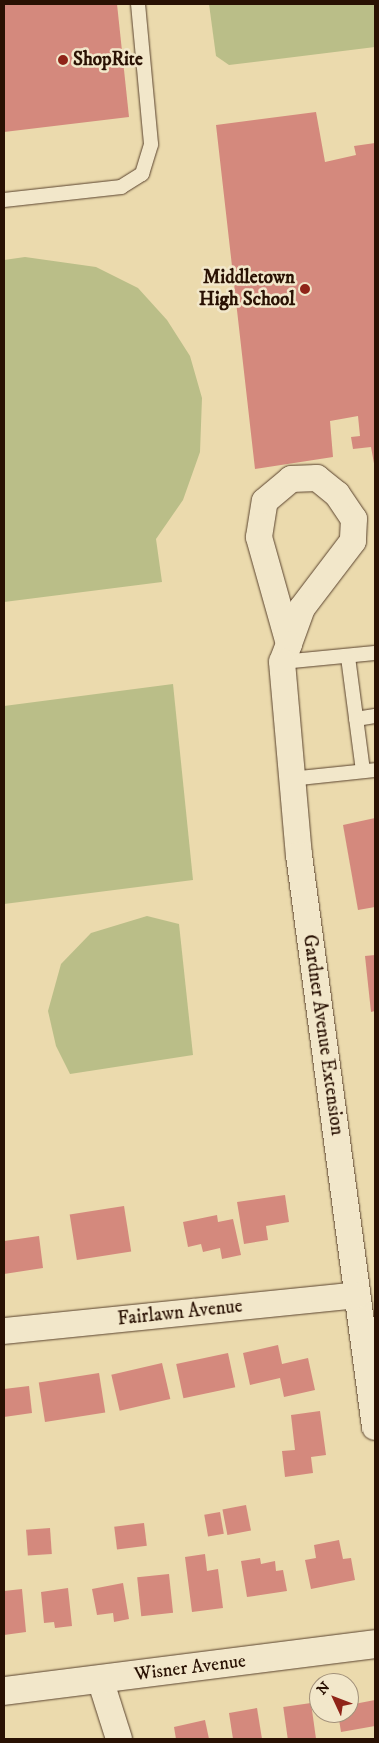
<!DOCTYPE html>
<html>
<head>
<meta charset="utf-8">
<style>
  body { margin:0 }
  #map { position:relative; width:379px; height:1743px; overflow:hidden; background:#ebdaad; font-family:"IM FELL DW Pica",serif }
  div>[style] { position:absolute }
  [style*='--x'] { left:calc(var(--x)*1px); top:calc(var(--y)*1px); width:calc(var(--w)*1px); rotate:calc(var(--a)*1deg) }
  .green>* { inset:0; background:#babe88 }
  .building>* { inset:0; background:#d4897d; transform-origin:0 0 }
  .roads { filter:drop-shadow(0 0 1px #5a432e) drop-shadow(0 0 1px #5a432e) }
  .lane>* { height:14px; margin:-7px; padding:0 7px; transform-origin:7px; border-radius:7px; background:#f2e7ca }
  .street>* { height:26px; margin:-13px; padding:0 13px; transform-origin:13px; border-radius:13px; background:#f2e7ca }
  .secondary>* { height:28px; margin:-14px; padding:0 14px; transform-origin:14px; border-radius:14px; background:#f2e7ca }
  .dots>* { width:14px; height:14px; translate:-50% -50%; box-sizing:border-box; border:2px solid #f2e7ca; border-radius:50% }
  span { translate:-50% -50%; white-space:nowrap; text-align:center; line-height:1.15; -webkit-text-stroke:5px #f2e7ca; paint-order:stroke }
  .poi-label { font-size:19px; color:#291103; font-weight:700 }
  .left { translate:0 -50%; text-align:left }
  .right { translate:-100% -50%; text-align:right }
  .street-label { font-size:19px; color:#291103 }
  .frame { position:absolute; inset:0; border:5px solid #291103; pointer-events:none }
  .north { position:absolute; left:309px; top:1673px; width:50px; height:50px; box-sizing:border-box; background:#f2e7ca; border:1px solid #a2917a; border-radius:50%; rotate:313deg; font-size:14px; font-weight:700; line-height:20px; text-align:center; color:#291103 }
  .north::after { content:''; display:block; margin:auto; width:18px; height:22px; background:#8f2418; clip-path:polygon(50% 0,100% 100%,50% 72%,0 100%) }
</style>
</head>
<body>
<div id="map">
  <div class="green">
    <div style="clip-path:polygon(209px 4px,375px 4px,375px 47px,229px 65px,216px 56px)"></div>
    <div style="clip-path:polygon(25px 257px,96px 267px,138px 288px,167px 320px,190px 356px,202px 398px,200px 452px,183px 500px,156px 539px,162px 582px,4px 602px,4px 260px)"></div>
    <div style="clip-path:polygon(173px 684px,193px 880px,4px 904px,4px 706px)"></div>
    <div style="clip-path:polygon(147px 916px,179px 924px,193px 1055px,70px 1074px,56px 1046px,48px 1011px,61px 964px,91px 933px)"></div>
  </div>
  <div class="building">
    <div style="clip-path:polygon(4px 4px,117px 4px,129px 117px,4px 132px)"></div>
    <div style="clip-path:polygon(316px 112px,325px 162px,356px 155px,354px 146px,375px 143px,375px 469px,371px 447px,353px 449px,351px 437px,360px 436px,358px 416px,330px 421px,333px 457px,255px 469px,216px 125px)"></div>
    <div style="clip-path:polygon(375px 818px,375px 907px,358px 910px,343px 825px)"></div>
    <div style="clip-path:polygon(375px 955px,375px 1011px,371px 1012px,365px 956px)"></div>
    <div style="clip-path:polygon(285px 1195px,289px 1222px,266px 1226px,268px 1240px,244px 1244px,237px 1202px)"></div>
    <div style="left:124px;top:1206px;width:46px;height:55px;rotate:81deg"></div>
    <div style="clip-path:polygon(217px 1215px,218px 1222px,233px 1219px,241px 1255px,222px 1259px,220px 1248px,203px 1252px,201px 1244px,188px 1247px,183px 1222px)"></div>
    <div style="clip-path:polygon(39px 1236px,43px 1268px,4px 1274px,4px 1241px)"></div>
    <div style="clip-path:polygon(278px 1345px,282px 1364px,308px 1358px,315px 1390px,284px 1397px,280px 1378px,250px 1385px,243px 1353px)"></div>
    <div style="left:228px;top:1353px;width:35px;height:53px;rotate:78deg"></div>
    <div style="left:162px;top:1363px;width:37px;height:52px;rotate:77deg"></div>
    <div style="left:99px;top:1373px;width:40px;height:61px;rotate:81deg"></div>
    <div style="clip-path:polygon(29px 1386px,32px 1413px,4px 1417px,4px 1389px)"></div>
    <div style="clip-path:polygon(320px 1411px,326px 1455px,311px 1457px,313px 1473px,285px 1477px,282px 1451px,295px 1450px,291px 1415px)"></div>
    <div style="left:246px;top:1505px;width:26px;height:24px;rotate:79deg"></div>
    <div style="left:220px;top:1512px;width:22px;height:16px;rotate:80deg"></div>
    <div style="left:144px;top:1523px;width:23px;height:30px;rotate:83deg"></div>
    <div style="left:50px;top:1528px;width:26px;height:24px;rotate:86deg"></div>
    <div style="clip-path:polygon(339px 1540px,343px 1559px,351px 1558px,355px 1580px,311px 1589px,305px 1560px,316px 1558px,314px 1545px)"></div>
    <div style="clip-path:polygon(205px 1554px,207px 1571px,218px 1569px,223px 1608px,192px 1612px,185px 1557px)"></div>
    <div style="clip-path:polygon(260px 1558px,261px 1564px,275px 1561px,276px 1571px,283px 1570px,287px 1591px,247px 1597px,241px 1561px)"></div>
    <div style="left:169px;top:1574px;width:39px;height:32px;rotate:84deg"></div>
    <div style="clip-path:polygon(123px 1583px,129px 1619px,114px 1622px,113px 1613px,97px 1615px,92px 1589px)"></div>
    <div style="clip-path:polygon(68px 1588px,72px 1626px,55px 1628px,54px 1622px,44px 1623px,41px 1592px)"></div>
    <div style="clip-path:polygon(22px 1589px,26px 1632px,4px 1635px,4px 1591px)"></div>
    <div style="clip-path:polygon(375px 1700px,375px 1726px,341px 1732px,338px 1713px,349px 1713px,349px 1705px)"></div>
    <div style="left:311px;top:1703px;width:36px;height:28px;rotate:82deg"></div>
    <div style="clip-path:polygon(257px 1708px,262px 1739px,233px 1739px,229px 1713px)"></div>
    <div style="clip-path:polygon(205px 1720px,209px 1739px,176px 1739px,174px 1727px)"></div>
  </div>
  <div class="roads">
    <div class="lane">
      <div style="--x:4;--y:200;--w:118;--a:-6.3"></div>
      <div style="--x:121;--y:187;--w:25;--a:-32"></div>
      <div style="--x:142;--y:174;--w:31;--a:-73"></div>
      <div style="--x:151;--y:144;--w:141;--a:-95.3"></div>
      <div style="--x:348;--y:657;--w:115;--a:82.5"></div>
      <div style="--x:282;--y:662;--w:93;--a:-5.5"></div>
      <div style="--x:356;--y:719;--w:19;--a:-9"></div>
      <div style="--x:290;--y:779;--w:85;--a:-6"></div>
    </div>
    <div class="street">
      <div style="--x:289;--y:644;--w:111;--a:-105.7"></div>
      <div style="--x:259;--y:537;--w:36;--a:-81"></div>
      <div style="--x:265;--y:501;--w:34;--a:-40"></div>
      <div style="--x:291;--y:479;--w:26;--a:-2"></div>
      <div style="--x:317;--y:478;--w:26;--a:39"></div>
      <div style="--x:337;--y:494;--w:30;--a:56"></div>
      <div style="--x:354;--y:519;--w:22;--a:93"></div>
      <div style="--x:353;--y:541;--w:84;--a:127.3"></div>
      <div style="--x:302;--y:608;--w:38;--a:110"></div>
      <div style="--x:289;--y:644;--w:19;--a:111"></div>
      <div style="--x:282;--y:662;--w:194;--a:85"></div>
      <div style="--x:299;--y:855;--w:577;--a:82.43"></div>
      <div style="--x:4;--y:1331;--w:355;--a:-5.8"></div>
      <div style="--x:100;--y:1679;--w:63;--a:72.4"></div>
    </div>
    <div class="secondary">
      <div style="--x:4;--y:1691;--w:374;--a:-7.2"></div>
    </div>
  </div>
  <div class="dots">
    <div style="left:63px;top:60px;background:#8f2418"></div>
    <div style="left:305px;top:289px;background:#8f2418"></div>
  </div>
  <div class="poi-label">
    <span class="left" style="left:73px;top:60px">ShopRite</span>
    <span class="right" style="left:295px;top:289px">Middletown<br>High School</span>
  </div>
  <div class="street-label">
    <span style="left:323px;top:1035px;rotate:82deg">Gardner Avenue Extension</span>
    <span style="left:180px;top:1313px;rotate:-6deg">Fairlawn Avenue</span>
    <span style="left:190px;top:1668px;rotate:-7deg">Wisner Avenue</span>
  </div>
  <div class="frame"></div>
  <div class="north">N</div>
</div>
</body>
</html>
